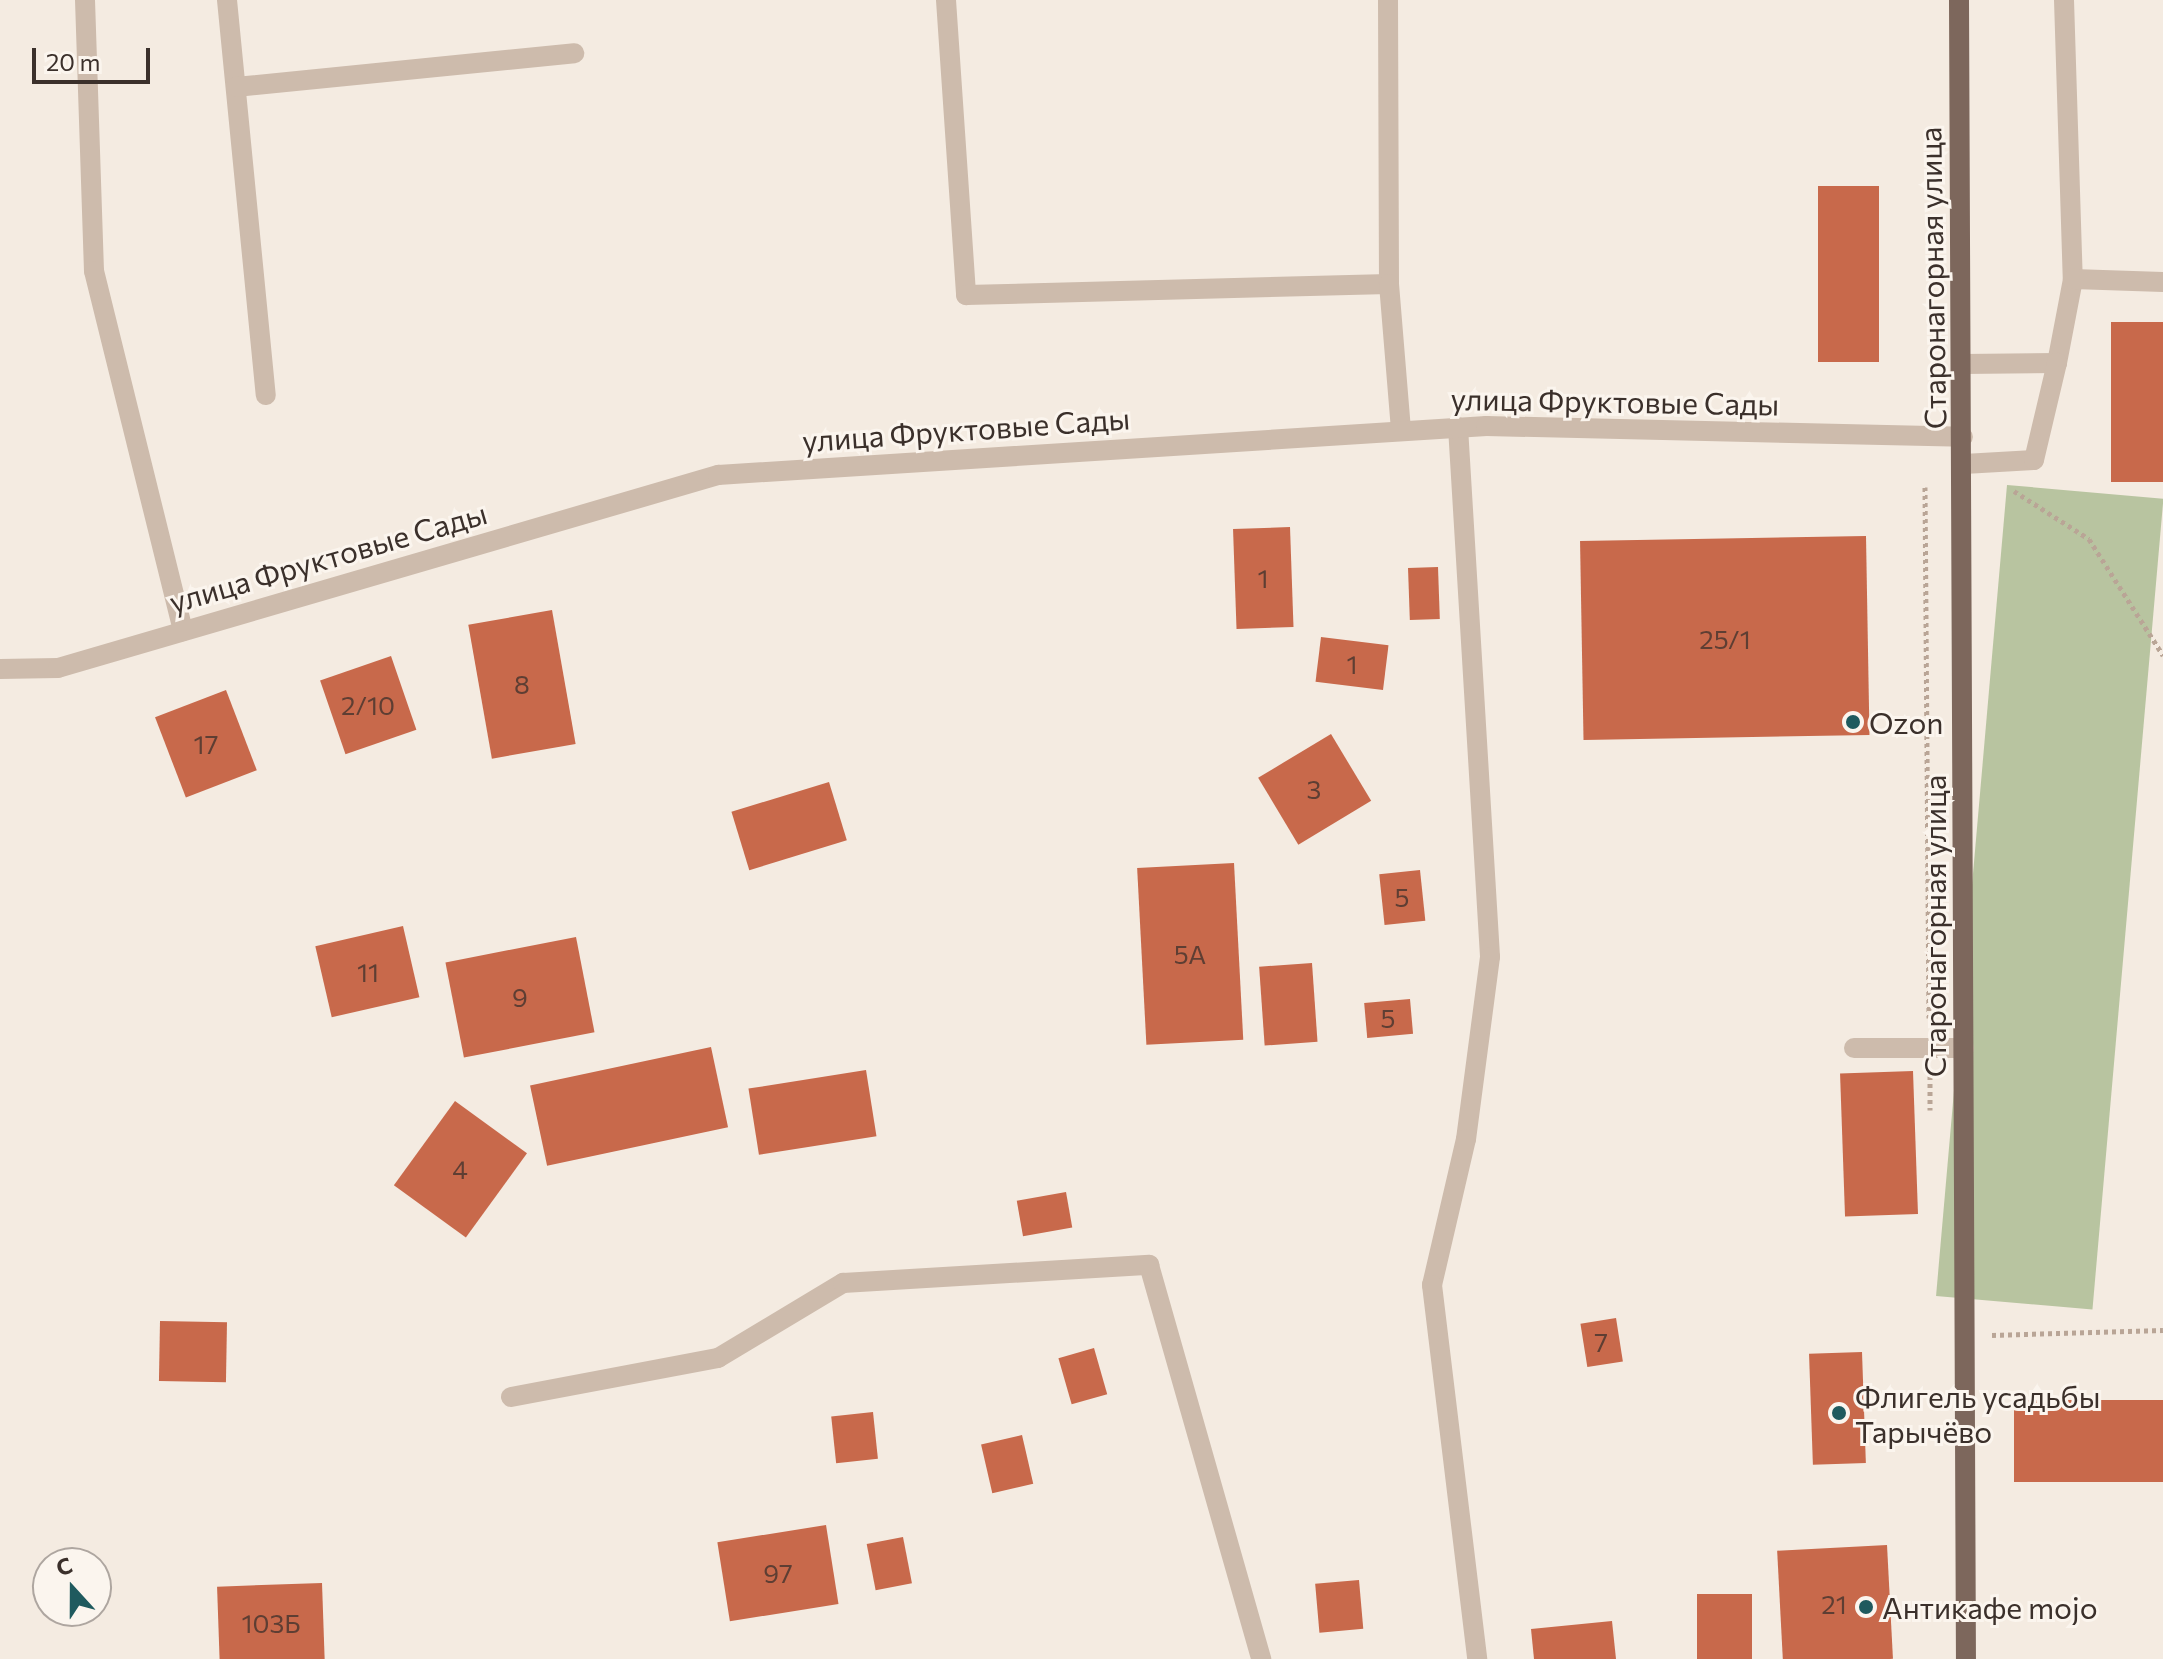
<!DOCTYPE html>
<html>
<head>
<meta charset="utf-8">
<style>
  body { margin:0 }
  #map { position:relative; width:2163px; height:1659px; overflow:hidden; background:#f4ebe1; font-family:Commissioner,sans-serif }
  div>[style] { position:absolute }
  [style*='--x'] { left:calc(var(--x)*1px); top:calc(var(--y)*1px); width:calc(var(--w)*1px); rotate:calc(var(--a)*1deg) }
  .green>* { inset:0; background:#b8c4a0; transform-origin:0 0 }
  .building>* { inset:0; background:#c8694b; transform-origin:0 0 }
  .path>* { height:5px; margin-top:-2.5px; transform-origin:0; background:repeating-linear-gradient(90deg,#b9a596 0 4px,transparent 0 8px) }
  .minor>* { height:20px; margin:-10px; padding:0 10px; transform-origin:10px; border-radius:10px; background:#cdbbac }
  .major>* { height:20px; margin:-10px; padding:0 10px; transform-origin:10px; border-radius:10px; background:#7d675c }
  .dots>* { width:22px; height:22px; translate:-50% -50%; box-sizing:border-box; border:4px solid #fbf5ee; border-radius:50% }
  span { translate:-50% -50%; white-space:nowrap; text-align:center; line-height:1.15; -webkit-text-stroke:6px #fbf5ee; paint-order:stroke }
  .number-label { font-size:26px; color:#5e3e33 }
  .number-label span { -webkit-text-stroke-width:0 }
  .street-label { font-size:30px; color:#3b302b }
  .poi-label { font-size:30px; color:#3b302b }
  .left { translate:0 -50%; text-align:left }
  .north { position:absolute; left:32px; top:1547px; width:80px; height:80px; box-sizing:border-box; background:#fbf5ee; border:2px solid #aea6a0; border-radius:50%; rotate:339deg; font-size:22px; font-weight:700; line-height:32px; text-align:center; color:#3b302b }
  .north::after { content:''; display:block; margin:auto; width:28px; height:36px; background:#1f5a5e; clip-path:polygon(50% 0,100% 100%,50% 72%,0 100%) }
  .scale { position:absolute; left:32px; top:48px; width:118px; height:36px; box-sizing:border-box; border:4px solid #3b302b; border-top:0; padding-left:10px; font-size:24px; line-height:28px; white-space:nowrap; color:#3b302b; -webkit-text-stroke:6px #fbf5ee; paint-order:stroke }
</style>
</head>
<body>
<div id="map">
  <div class="green">
    <div style="left:2007px;top:485px;width:157px;height:814px;rotate:5deg"></div>
  </div>
  <div class="building">
    <div style="left:1818px;top:186px;width:61px;height:176px"></div>
    <div style="left:2111px;top:322px;width:52px;height:160px"></div>
    <div style="left:1290px;top:527px;width:100px;height:57px;rotate:88deg"></div>
    <div style="left:1866px;top:536px;width:199px;height:286px;rotate:89deg"></div>
    <div style="left:1438px;top:567px;width:52px;height:30px;rotate:88deg"></div>
    <div style="left:552px;top:610px;width:136px;height:85px;rotate:80deg"></div>
    <div style="left:1321px;top:637px;width:68px;height:45px;rotate:7deg"></div>
    <div style="left:391px;top:656px;width:78px;height:75px;rotate:71deg"></div>
    <div style="left:226px;top:690px;width:86px;height:76px;rotate:69deg"></div>
    <div style="left:1331px;top:734px;width:78px;height:85px;rotate:59deg"></div>
    <div style="left:829px;top:782px;width:61px;height:102px;rotate:73deg"></div>
    <div style="left:1234px;top:863px;width:177px;height:97px;rotate:87deg"></div>
    <div style="left:1420px;top:870px;width:51px;height:41px;rotate:84deg"></div>
    <div style="left:403px;top:926px;width:73px;height:90px;rotate:77deg"></div>
    <div style="left:576px;top:937px;width:97px;height:133px;rotate:79deg"></div>
    <div style="left:1312px;top:963px;width:79px;height:53px;rotate:86deg"></div>
    <div style="left:1410px;top:999px;width:35px;height:46px;rotate:85deg"></div>
    <div style="left:711px;top:1047px;width:82px;height:185px;rotate:78deg"></div>
    <div style="left:866px;top:1070px;width:67px;height:119px;rotate:81deg"></div>
    <div style="left:1913px;top:1071px;width:143px;height:73px;rotate:88deg"></div>
    <div style="left:455px;top:1101px;width:89px;height:104px;rotate:36deg"></div>
    <div style="left:1066px;top:1192px;width:36px;height:50px;rotate:80deg"></div>
    <div style="left:1616px;top:1318px;width:44px;height:36px;rotate:81deg"></div>
    <div style="left:160px;top:1321px;width:67px;height:60px;rotate:1deg"></div>
    <div style="left:1094px;top:1348px;width:48px;height:37px;rotate:74deg"></div>
    <div style="left:1862px;top:1352px;width:111px;height:53px;rotate:88deg"></div>
    <div style="left:2163px;top:1400px;width:82px;height:149px;rotate:90deg"></div>
    <div style="left:873px;top:1412px;width:47px;height:42px;rotate:84deg"></div>
    <div style="left:1022px;top:1435px;width:50px;height:42px;rotate:77deg"></div>
    <div style="left:826px;top:1525px;width:80px;height:110px;rotate:81deg"></div>
    <div style="left:903px;top:1537px;width:47px;height:37px;rotate:79deg"></div>
    <div style="left:1887px;top:1545px;width:114px;height:110px;rotate:87deg"></div>
    <div style="left:1359px;top:1580px;width:49px;height:44px;rotate:85deg"></div>
    <div style="left:322px;top:1583px;width:76px;height:105px;rotate:88deg"></div>
    <div style="left:1697px;top:1594px;width:55px;height:65px"></div>
    <div style="clip-path:polygon(1612px 1621px,1616px 1659px,1534px 1659px,1531px 1629px)"></div>
  </div>
  <div class="path">
    <div style="--x:1925;--y:487;--w:531;--a:89.57"></div>
    <div style="--x:2014;--y:491;--w:89;--a:32.6"></div>
    <div style="--x:2089;--y:539;--w:138;--a:57.5"></div>
    <div style="--x:1930;--y:1076;--w:34;--a:90"></div>
    <div style="--x:1992;--y:1335;--w:171;--a:-1.7"></div>
  </div>
  <div class="minor">
    <div style="--x:85;--y:0;--w:271;--a:88.1"></div>
    <div style="--x:94;--y:271;--w:371;--a:76.1"></div>
    <div style="--x:227;--y:0;--w:397;--a:84.4"></div>
    <div style="--x:946;--y:0;--w:296;--a:86.1"></div>
    <div style="--x:966;--y:295;--w:423;--a:-1.5"></div>
    <div style="--x:1388;--y:0;--w:284;--a:89.8"></div>
    <div style="--x:1389;--y:284;--w:147;--a:85.3"></div>
    <div style="--x:2064;--y:0;--w:279;--a:88.2"></div>
    <div style="--x:236;--y:87;--w:340;--a:-5.7"></div>
    <div style="--x:1963;--y:364;--w:94;--a:-0.6"></div>
    <div style="--x:2057;--y:363;--w:86;--a:-79.2"></div>
    <div style="--x:2073;--y:279;--w:90;--a:1.9"></div>
    <div style="--x:1458;--y:427;--w:531;--a:86.54"></div>
    <div style="--x:1490;--y:957;--w:184;--a:97.5"></div>
    <div style="--x:1466;--y:1139;--w:150;--a:103.1"></div>
    <div style="--x:1432;--y:1285;--w:377;--a:83.1"></div>
    <div style="--x:1964;--y:464;--w:70;--a:-3.3"></div>
    <div style="--x:2034;--y:460;--w:100;--a:-76.7"></div>
    <div style="--x:0;--y:669;--w:58;--a:-1"></div>
    <div style="--x:58;--y:668;--w:688;--a:-16.3"></div>
    <div style="--x:718;--y:475;--w:770;--a:-3.65"></div>
    <div style="--x:1486;--y:426;--w:477;--a:1.3"></div>
    <div style="--x:1854;--y:1048;--w:110;--a:0"></div>
    <div style="--x:511;--y:1397;--w:211;--a:-10.7"></div>
    <div style="--x:718;--y:1358;--w:146;--a:-31"></div>
    <div style="--x:843;--y:1283;--w:307;--a:-3.4"></div>
    <div style="--x:1149;--y:1265;--w:410;--a:74.1"></div>
  </div>
  <div class="major">
    <div style="--x:1959;--y:0;--w:1659;--a:89.76"></div>
  </div>
  <div class="dots">
    <div style="left:1853px;top:722px;background:#1f5a5e"></div>
    <div style="left:1839px;top:1413px;background:#1f5a5e"></div>
    <div style="left:1866px;top:1607px;background:#1f5a5e"></div>
  </div>
  <div class="number-label">
    <span style="left:1263px;top:578px">1</span>
    <span style="left:1725px;top:639px">25/1</span>
    <span style="left:1352px;top:664px">1</span>
    <span style="left:522px;top:684px">8</span>
    <span style="left:368px;top:705px">2/10</span>
    <span style="left:206px;top:744px">17</span>
    <span style="left:1314px;top:789px">3</span>
    <span style="left:1402px;top:897px">5</span>
    <span style="left:1190px;top:954px">5А</span>
    <span style="left:368px;top:972px">11</span>
    <span style="left:520px;top:997px">9</span>
    <span style="left:1388px;top:1018px">5</span>
    <span style="left:460px;top:1169px">4</span>
    <span style="left:1601px;top:1342px">7</span>
    <span style="left:778px;top:1573px">97</span>
    <span style="left:1834px;top:1604px">21</span>
    <span style="left:271px;top:1623px">103Б</span>
  </div>
  <div class="street-label">
    <span style="left:1932px;top:278px;rotate:-91deg">Старонагорная улица</span>
    <span style="left:1615px;top:401px;rotate:1deg">улица Фруктовые Сады</span>
    <span style="left:966px;top:429px;rotate:-4deg">улица Фруктовые Сады</span>
    <span style="left:328px;top:557px;rotate:-16deg">улица Фруктовые Сады</span>
    <span style="left:1934px;top:926px;rotate:-90deg">Старонагорная улица</span>
  </div>
  <div class="poi-label">
    <span class="left" style="left:1869px;top:722px">Ozon</span>
    <span class="left" style="left:1855px;top:1413px">Флигель усадьбы<br>Тарычёво</span>
    <span class="left" style="left:1882px;top:1607px">Антикафе mojo</span>
  </div>
  <div class="north">С</div>
  <div class="scale">20 m</div>
</div>
</body>
</html>
